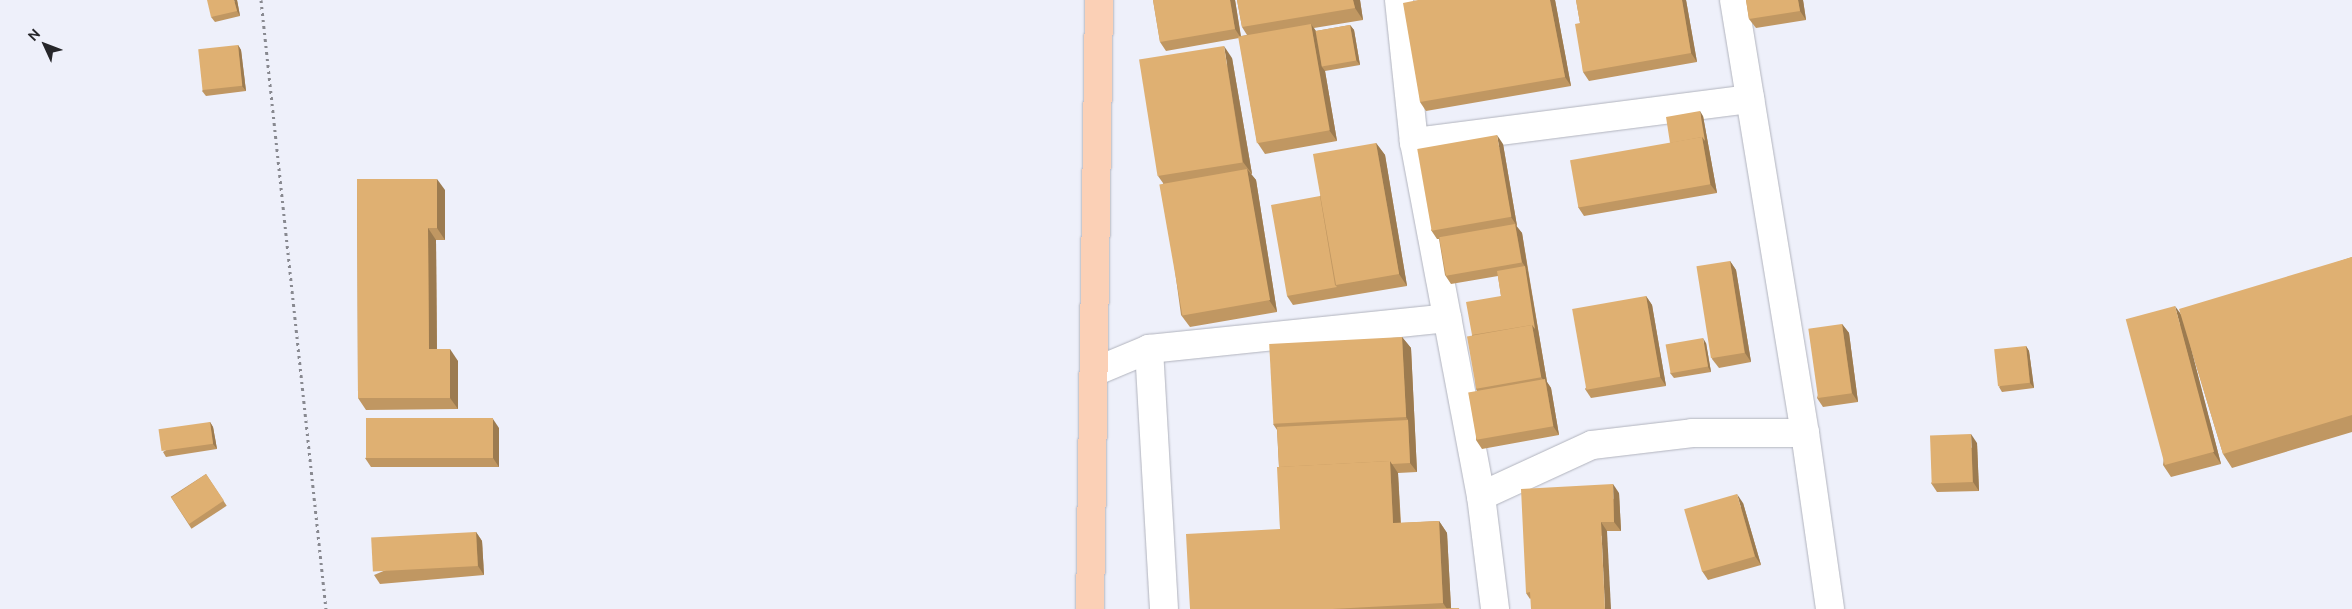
<!DOCTYPE html>
<html>
<head>
<meta charset="utf-8">
<style>
  body { margin:0 }
  #map { position:relative; width:2352px; height:609px; overflow:hidden; background:#eef0fa; font-family:Ubuntu,sans-serif }
  div>[style] { position:absolute }
  [style*='--x'] { left:calc(var(--x)*1px); top:calc(var(--y)*1px); width:calc(var(--w)*1px); rotate:calc(var(--a)*1deg) }
  .path>* { height:3px; margin-top:-1.5px; transform-origin:0; background:repeating-linear-gradient(90deg,#888990 0 2.5px,transparent 0 6.5px) }
  .roads { filter:drop-shadow(0 0 1px #b1b3bd) drop-shadow(0 0 1px #b1b3bd) }
  .minor>* { height:28px; margin:-14px; padding:0 14px; transform-origin:14px; border-radius:14px; background:#fff }
  .major>* { height:28px; margin:-14px; padding:0 14px; transform-origin:14px; border-radius:14px; background:#fbd0b6 }
  .wall>* { inset:0; background:#c09762; transform-origin:0 0 }
  .shaded-wall>* { inset:0; background:#9c7b50 }
  .building>* { inset:0; background:#dfb072; transform-origin:0 0 }
  span { translate:-50% -50%; white-space:nowrap; text-align:center; line-height:1.15; -webkit-text-stroke:5px #eef0fa; paint-order:stroke }
  .north { position:absolute; left:20px; top:20px; width:50px; height:50px; -webkit-text-stroke:4px #eef0fa; paint-order:stroke; rotate:313deg; font-size:14px; font-weight:700; line-height:20px; text-align:center; color:#26262a }
  .north::after { content:''; display:block; margin:auto; width:18px; height:22px; background:#26262a; clip-path:polygon(50% 0,100% 100%,50% 72%,0 100%) }
</style>
</head>
<body>
<div id="map">
  <div class="path">
    <div style="--x:261;--y:0;--w:612;--a:83.91"></div>
  </div>
  <div class="roads">
    <div class="minor">
      <div style="--x:1399;--y:0;--w:143;--a:84"></div>
      <div style="--x:1414;--y:142;--w:360;--a:79.3"></div>
      <div style="--x:1481;--y:496;--w:114;--a:82.9"></div>
      <div style="--x:1734;--y:0;--w:439;--a:80.7"></div>
      <div style="--x:1805;--y:433;--w:178;--a:81.9"></div>
      <div style="--x:1414;--y:142;--w:339;--a:-7.3"></div>
      <div style="--x:1149;--y:349;--w:260;--a:86.7"></div>
      <div style="--x:1094;--y:372;--w:60;--a:-22.7"></div>
      <div style="--x:1149;--y:349;--w:300;--a:-5.9"></div>
      <div style="--x:1481;--y:496;--w:122;--a:-24.7"></div>
      <div style="--x:1592;--y:445;--w:101;--a:-6.8"></div>
      <div style="--x:1692;--y:433;--w:113;--a:0"></div>
    </div>
    <div class="major">
      <div style="--x:1090;--y:609;--w:609;--a:-89.15"></div>
    </div>
  </div>
  <div class="wall">
    <div style="clip-path:polygon(237px 0,240px 16px,215px 22px,211px 17px)"></div>
    <div style="clip-path:polygon(1153px 0,1235px 0,1241px 36px,1247px 35px,1242px 27px,1237px 0,1360px 0,1363px 20px,1314px 28px,1316px 31px,1350px 25px,1354px 30px,1360px 65px,1325px 71px,1337px 141px,1265px 154px,1257px 142px,1239px 38px,1166px 51px,1160px 42px)"></div>
    <div style="clip-path:polygon(1418px 0,1555px 0,1571px 86px,1426px 111px,1420px 102px)"></div>
    <div style="clip-path:polygon(1576px 0,1686px 0,1697px 62px,1589px 81px,1583px 72px,1580px 23px)"></div>
    <div style="clip-path:polygon(1746px 0,1803px 0,1806px 20px,1756px 28px,1749px 19px)"></div>
    <div style="clip-path:polygon(238px 45px,241px 50px,246px 91px,206px 96px,202px 91px)"></div>
    <div style="clip-path:polygon(1232px 58px,1252px 174px,1251px 174px,1256px 180px,1277px 312px,1190px 327px,1181px 315px,1163px 183px,1158px 176px)"></div>
    <div style="clip-path:polygon(1703px 116px,1717px 193px,1584px 216px,1578px 207px,1670px 143px)"></div>
    <div style="clip-path:polygon(1376px 143px,1385px 155px,1407px 286px,1293px 305px,1287px 296px,1320px 196px)"></div>
    <div style="clip-path:polygon(1503px 144px,1517px 226px,1516px 226px,1522px 233px,1547px 382px,1551px 388px,1559px 435px,1482px 449px,1476px 440px,1477px 391px,1476px 389px,1472px 335px,1501px 296px,1498px 276px,1451px 284px,1445px 275px,1439px 239px,1437px 239px,1431px 230px)"></div>
    <div style="clip-path:polygon(357px 179px,445px 190px,445px 240px,436px 240px,437px 349px,458px 361px,458px 409px,366px 410px,358px 398px)"></div>
    <div style="clip-path:polygon(2352px 257px,2352px 432px,2232px 468px,2223px 454px,2189px 342px,2221px 464px,2171px 477px,2163px 465px,2181px 315px)"></div>
    <div style="clip-path:polygon(1730px 261px,1736px 270px,1751px 362px,1719px 368px,1712px 359px)"></div>
    <div style="clip-path:polygon(1646px 296px,1652px 305px,1666px 386px,1591px 398px,1585px 389px)"></div>
    <div style="clip-path:polygon(1842px 324px,1849px 333px,1858px 402px,1823px 407px,1817px 398px)"></div>
    <div style="clip-path:polygon(1402px 337px,1411px 348px,1417px 472px,1398px 473px,1401px 523px,1439px 521px,1447px 533px,1451px 608px,1460px 609px,1190px 609px,1280px 529px,1279px 467px,1277px 430px,1273px 424px)"></div>
    <div style="clip-path:polygon(1706px 343px,1711px 372px,1674px 378px,1670px 373px)"></div>
    <div style="clip-path:polygon(2026px 346px,2029px 351px,2034px 388px,2002px 392px,1999px 387px)"></div>
    <div style="clip-path:polygon(210px 422px,213px 427px,217px 449px,166px 457px,163px 452px)"></div>
    <div style="clip-path:polygon(499px 428px,499px 467px,371px 467px,365px 458px)"></div>
    <div style="clip-path:polygon(1977px 443px,1979px 491px,1937px 492px,1931px 483px)"></div>
    <div style="left:206px;top:474px;width:38px;height:42px;rotate:57deg"></div>
    <div style="clip-path:polygon(1619px 493px,1621px 531px,1607px 531px,1530px 599px,1526px 593px)"></div>
    <div style="clip-path:polygon(1743px 503px,1761px 565px,1708px 580px,1702px 571px)"></div>
    <div style="clip-path:polygon(476px 532px,482px 541px,484px 575px,380px 584px,374px 575px)"></div>
  </div>
  <div class="shaded-wall">
    <div style="clip-path:polygon(234px 0,237px 0,240px 16px,237px 11px)"></div>
    <div style="clip-path:polygon(1230px 0,1235px 0,1241px 38px,1235px 29px)"></div>
    <div style="clip-path:polygon(1353px 0,1360px 0,1363px 20px,1355px 8px)"></div>
    <div style="clip-path:polygon(1550px 0,1555px 0,1571px 86px,1565px 77px)"></div>
    <div style="clip-path:polygon(1682px 0,1686px 0,1697px 62px,1691px 53px)"></div>
    <div style="clip-path:polygon(1798px 0,1803px 0,1806px 20px,1800px 11px)"></div>
    <div style="clip-path:polygon(1311px 24px,1319px 36px,1322px 67px,1325px 71px,1337px 141px,1329px 130px)"></div>
    <div style="clip-path:polygon(1350px 25px,1354px 30px,1360px 65px,1356px 60px)"></div>
    <div style="clip-path:polygon(238px 45px,241px 50px,246px 91px,242px 86px)"></div>
    <div style="clip-path:polygon(1224px 46px,1232px 58px,1252px 174px,1243px 162px)"></div>
    <div style="clip-path:polygon(1700px 111px,1703px 116px,1717px 193px,1710px 184px,1702px 137px)"></div>
    <div style="clip-path:polygon(1497px 135px,1503px 144px,1517px 226px,1511px 217px)"></div>
    <div style="clip-path:polygon(1376px 143px,1385px 155px,1407px 286px,1399px 274px)"></div>
    <div style="clip-path:polygon(1247px 169px,1256px 180px,1277px 312px,1269px 300px)"></div>
    <div style="clip-path:polygon(437px 179px,445px 190px,445px 240px,437px 228px)"></div>
    <div style="clip-path:polygon(1515px 224px,1522px 233px,1528px 271px,1522px 262px)"></div>
    <div style="clip-path:polygon(428px 228px,436px 240px,437px 361px,429px 349px)"></div>
    <div style="clip-path:polygon(1730px 261px,1736px 270px,1751px 362px,1745px 353px)"></div>
    <div style="clip-path:polygon(1525px 266px,1528px 271px,1547px 382px,1551px 388px,1559px 435px,1553px 426px,1546px 383px,1541px 377px,1532px 325px)"></div>
    <div style="clip-path:polygon(1646px 296px,1652px 305px,1666px 386px,1660px 377px)"></div>
    <div style="clip-path:polygon(2175px 306px,2183px 317px,2221px 464px,2213px 452px)"></div>
    <div style="clip-path:polygon(1842px 324px,1849px 333px,1858px 402px,1852px 393px)"></div>
    <div style="clip-path:polygon(1402px 337px,1411px 348px,1417px 472px,1410px 463px,1408px 420px,1406px 417px)"></div>
    <div style="clip-path:polygon(1703px 338px,1706px 343px,1711px 372px,1708px 367px)"></div>
    <div style="clip-path:polygon(2026px 346px,2029px 351px,2034px 388px,2030px 383px)"></div>
    <div style="clip-path:polygon(450px 349px,458px 361px,458px 409px,450px 398px)"></div>
    <div style="clip-path:polygon(493px 419px,499px 428px,499px 467px,493px 458px)"></div>
    <div style="clip-path:polygon(210px 422px,213px 427px,217px 449px,213px 444px)"></div>
    <div style="clip-path:polygon(1971px 434px,1977px 443px,1979px 491px,1973px 482px)"></div>
    <div style="clip-path:polygon(1390px 461px,1398px 473px,1401px 535px,1393px 523px)"></div>
    <div style="clip-path:polygon(1613px 484px,1619px 493px,1621px 531px,1614px 522px)"></div>
    <div style="clip-path:polygon(1737px 494px,1743px 503px,1761px 565px,1755px 556px)"></div>
    <div style="clip-path:polygon(1439px 521px,1447px 533px,1451px 609px,1447px 609px,1443px 603px)"></div>
    <div style="clip-path:polygon(1601px 522px,1607px 531px,1611px 609px,1605px 609px)"></div>
    <div style="clip-path:polygon(476px 532px,482px 541px,484px 575px,478px 566px)"></div>
  </div>
  <div class="building">
    <div style="clip-path:polygon(207px 0,234px 0,237px 11px,211px 17px)"></div>
    <div style="clip-path:polygon(1153px 0,1230px 0,1235px 29px,1160px 42px)"></div>
    <div style="clip-path:polygon(1237px 0,1353px 0,1355px 8px,1242px 27px)"></div>
    <div style="clip-path:polygon(1418px 0,1550px 0,1565px 77px,1420px 102px,1403px 3px)"></div>
    <div style="clip-path:polygon(1576px 0,1682px 0,1691px 53px,1583px 72px,1575px 24px,1580px 23px)"></div>
    <div style="clip-path:polygon(1746px 0,1798px 0,1800px 11px,1749px 19px)"></div>
    <div style="left:1311px;top:24px;width:108px;height:74px;rotate:80deg"></div>
    <div style="left:1350px;top:25px;width:36px;height:35px;rotate:80deg"></div>
    <div style="left:238px;top:45px;width:41px;height:40px;rotate:84deg"></div>
    <div style="left:1224px;top:46px;width:118px;height:86px;rotate:81deg"></div>
    <div style="clip-path:polygon(1700px 111px,1705px 141px,1702px 137px,1670px 143px,1666px 117px)"></div>
    <div style="left:1497px;top:135px;width:83px;height:81px;rotate:80deg"></div>
    <div style="left:1702px;top:137px;width:48px;height:134px;rotate:80deg"></div>
    <div style="left:1376px;top:143px;width:133px;height:64px;rotate:80deg"></div>
    <div style="left:1247px;top:169px;width:133px;height:89px;rotate:80deg"></div>
    <div style="clip-path:polygon(357px 179px,437px 179px,437px 228px,428px 228px,429px 349px,450px 349px,450px 398px,358px 398px)"></div>
    <div style="clip-path:polygon(1320px 196px,1335px 285px,1337px 287px,1287px 296px,1271px 205px)"></div>
    <div style="left:1515px;top:224px;width:39px;height:77px;rotate:80deg"></div>
    <div style="clip-path:polygon(2352px 257px,2352px 415px,2223px 454px,2179px 309px)"></div>
    <div style="left:1730px;top:261px;width:93px;height:34px;rotate:81deg"></div>
    <div style="clip-path:polygon(1525px 266px,1535px 329px,1532px 325px,1472px 335px,1466px 302px,1501px 296px,1497px 271px)"></div>
    <div style="left:1646px;top:296px;width:82px;height:75px;rotate:80deg"></div>
    <div style="left:2175px;top:306px;width:151px;height:51px;rotate:75deg"></div>
    <div style="left:1842px;top:324px;width:70px;height:34px;rotate:82deg"></div>
    <div style="left:1532px;top:325px;width:53px;height:66px;rotate:80deg"></div>
    <div style="left:1402px;top:337px;width:80px;height:133px;rotate:87deg"></div>
    <div style="left:1703px;top:338px;width:29px;height:38px;rotate:80deg"></div>
    <div style="left:2026px;top:346px;width:37px;height:32px;rotate:84deg"></div>
    <div style="left:1545px;top:379px;width:48px;height:78px;rotate:80deg"></div>
    <div style="left:366px;top:418px;width:127px;height:40px"></div>
    <div style="clip-path:polygon(1408px 420px,1410px 463px,1392px 464px,1390px 461px,1279px 467px,1277px 427px)"></div>
    <div style="left:210px;top:422px;width:22px;height:52px;rotate:82deg"></div>
    <div style="left:1971px;top:434px;width:48px;height:41px;rotate:88deg"></div>
    <div style="clip-path:polygon(1390px 461px,1393px 523px,1439px 521px,1443px 603px,1332px 609px,1190px 609px,1186px 534px,1280px 529px,1277px 467px)"></div>
    <div style="left:206px;top:474px;width:32px;height:42px;rotate:56deg"></div>
    <div style="clip-path:polygon(1613px 484px,1614px 522px,1601px 522px,1605px 609px,1531px 609px,1530px 592px,1526px 593px,1521px 489px)"></div>
    <div style="left:1737px;top:494px;width:65px;height:55px;rotate:74deg"></div>
    <div style="left:476px;top:532px;width:34px;height:105px;rotate:87deg"></div>
    <div style="clip-path:polygon(1459px 608px,1459px 609px,1431px 609px)"></div>
  </div>
  <div class="north">N</div>
</div>
</body>
</html>
